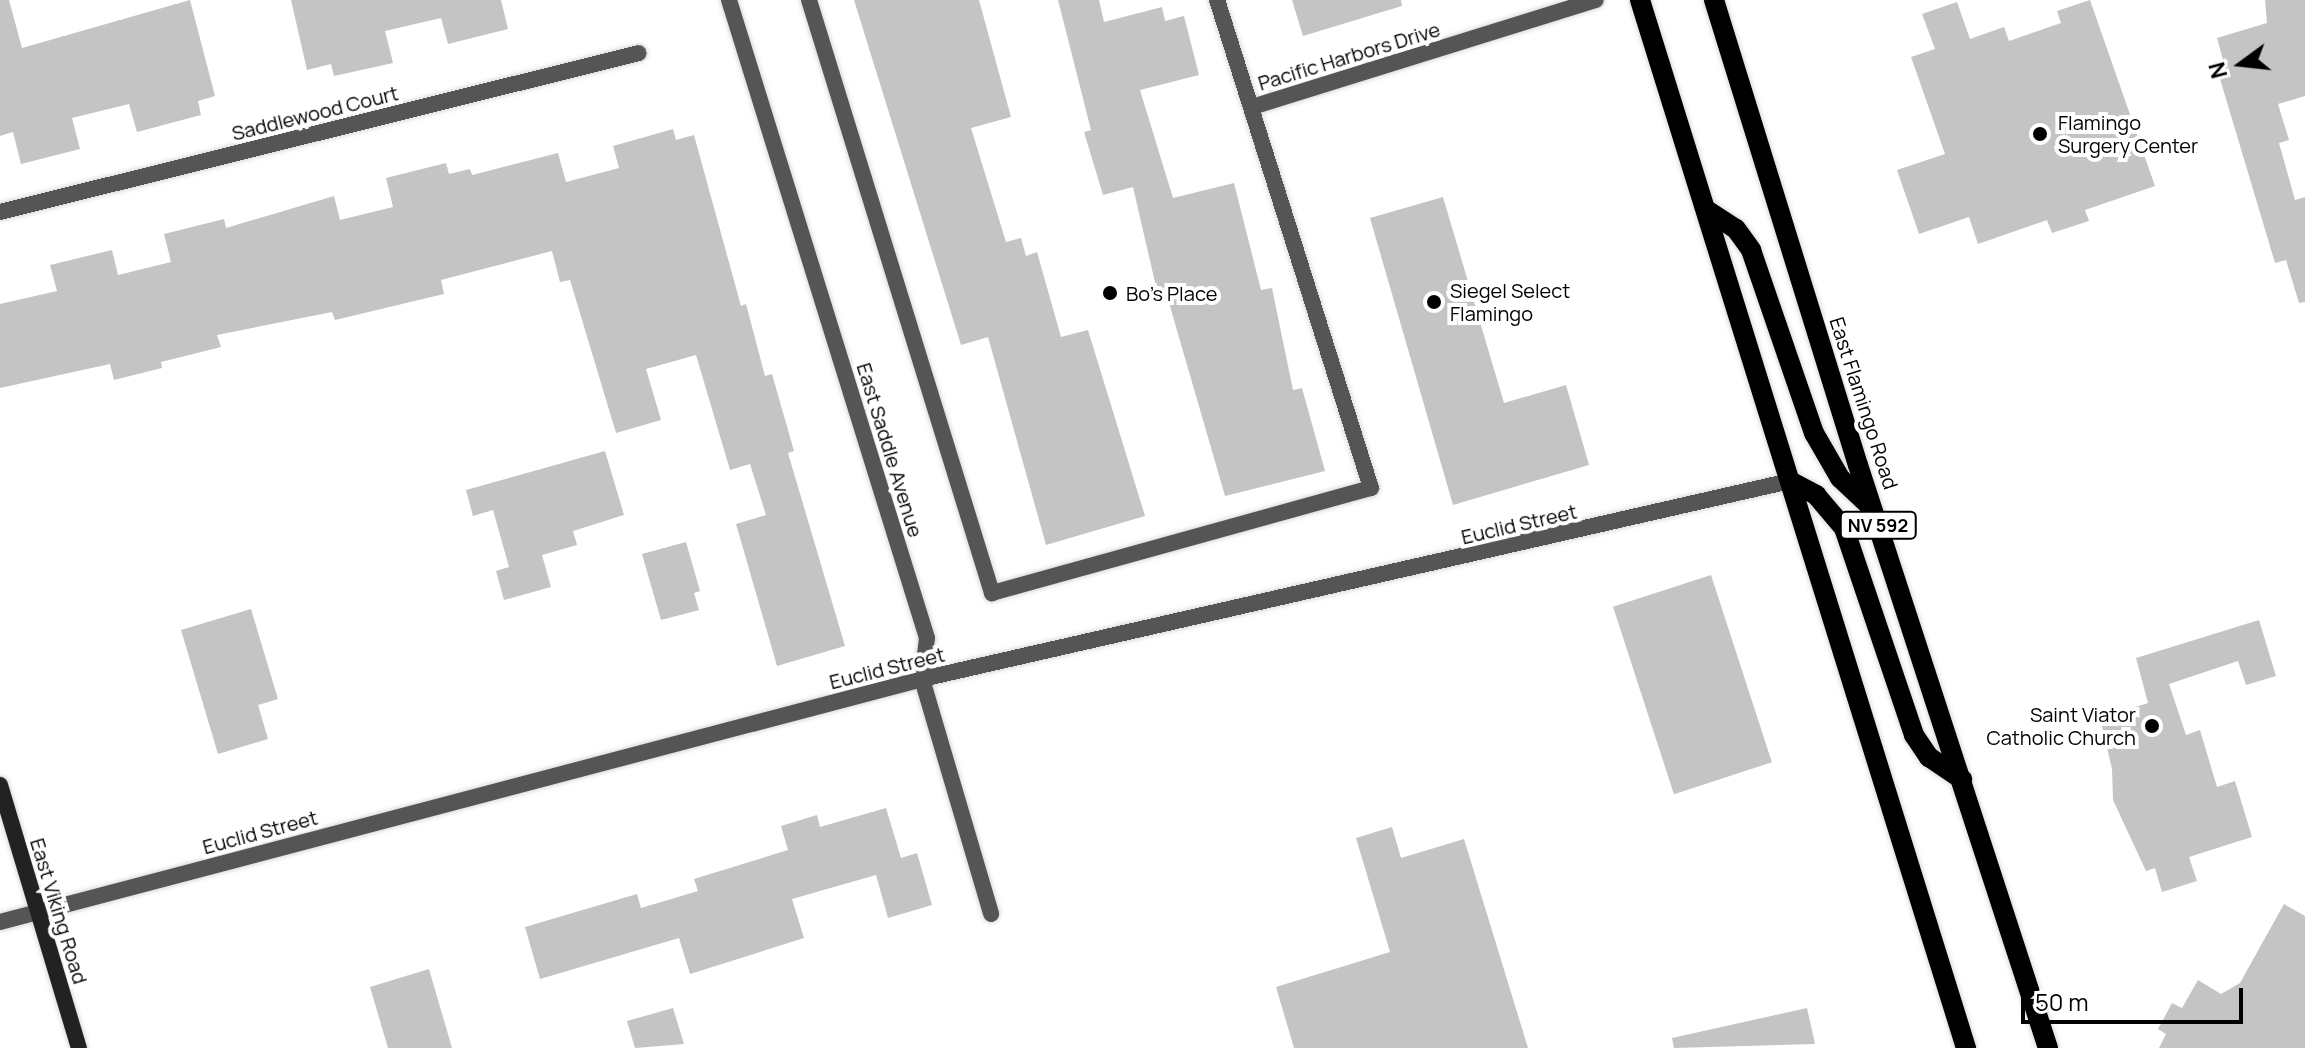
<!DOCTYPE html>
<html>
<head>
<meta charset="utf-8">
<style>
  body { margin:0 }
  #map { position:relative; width:2305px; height:1048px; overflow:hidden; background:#fff; font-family:Manrope,sans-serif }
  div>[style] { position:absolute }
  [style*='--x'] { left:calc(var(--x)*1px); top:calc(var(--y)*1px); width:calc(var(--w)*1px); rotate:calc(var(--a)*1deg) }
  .building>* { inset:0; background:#c4c4c4; transform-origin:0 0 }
  .roads { filter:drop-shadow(0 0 2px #dbdbdb) drop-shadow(0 0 2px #dbdbdb) }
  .street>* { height:16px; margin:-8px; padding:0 8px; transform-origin:8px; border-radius:8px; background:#555 }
  .secondary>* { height:16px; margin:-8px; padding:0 8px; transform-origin:8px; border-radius:8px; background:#222 }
  .primary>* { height:20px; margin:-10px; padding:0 10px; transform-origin:10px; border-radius:10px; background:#000 }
  .dots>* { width:22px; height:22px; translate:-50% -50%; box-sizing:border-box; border:4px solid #fff; border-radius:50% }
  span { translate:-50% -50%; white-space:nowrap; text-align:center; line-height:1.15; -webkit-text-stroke:8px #fff; paint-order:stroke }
  .shield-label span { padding:2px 6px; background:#fff; border:2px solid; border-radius:6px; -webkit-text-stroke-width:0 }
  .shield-label { font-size:18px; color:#000; font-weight:700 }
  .street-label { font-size:20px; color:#000 }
  .poi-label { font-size:20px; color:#000 }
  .left { translate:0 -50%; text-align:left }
  .right { translate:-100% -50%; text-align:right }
  .north { position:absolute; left:2201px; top:24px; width:80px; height:80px; -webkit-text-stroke:6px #fff; paint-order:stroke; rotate:255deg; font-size:22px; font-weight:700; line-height:32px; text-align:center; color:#000 }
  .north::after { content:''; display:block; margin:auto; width:28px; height:36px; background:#000; clip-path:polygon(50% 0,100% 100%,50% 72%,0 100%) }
  .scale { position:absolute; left:2021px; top:988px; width:222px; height:36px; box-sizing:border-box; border:4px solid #000; border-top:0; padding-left:10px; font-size:24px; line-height:28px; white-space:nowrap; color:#000; -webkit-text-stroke:6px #fff; paint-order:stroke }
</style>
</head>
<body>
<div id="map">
  <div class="building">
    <div style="clip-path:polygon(0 0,9px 0,22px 48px,190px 0,215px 96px,198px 101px,201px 115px,137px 132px,129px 104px,72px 118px,80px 149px,21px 164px,13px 132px,0 136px)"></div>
    <div style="clip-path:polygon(291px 0,501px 0,508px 29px,448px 44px,441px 18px,385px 31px,393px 63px,334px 76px,331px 64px,307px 70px)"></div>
    <div style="clip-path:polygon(854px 0,979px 0,1011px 117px,971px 128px,1006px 242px,1021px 238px,1026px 256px,1037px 252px,1061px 337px,1088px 330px,1145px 516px,1046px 545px,988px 337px,961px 345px)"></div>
    <div style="clip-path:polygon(1058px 0,1099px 0,1104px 22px,1162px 7px,1165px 21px,1184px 16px,1199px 75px,1140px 90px,1173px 198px,1234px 183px,1261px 290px,1272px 288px,1293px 390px,1302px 388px,1325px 471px,1225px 496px,1165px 289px,1157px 291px,1133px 187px,1103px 195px,1084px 132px,1091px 130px)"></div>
    <div style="clip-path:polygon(1292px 0,1401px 0,1402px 6px,1303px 36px)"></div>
    <div style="clip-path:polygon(2090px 0,2155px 186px,2085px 210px,2089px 221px,2052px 233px,2047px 220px,1978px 244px,1969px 217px,1919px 234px,1897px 170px,1945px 154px,1911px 57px,1935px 49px,1922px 14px,1957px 2px,1970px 39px,2004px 27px,2009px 41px,2061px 23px,2057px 11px)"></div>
    <div style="clip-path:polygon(2265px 0,2305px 0,2305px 96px,2278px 104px,2289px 140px,2279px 143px,2295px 200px,2305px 197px,2305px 302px,2299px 303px,2286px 260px,2275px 263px,2215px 62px,2223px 60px,2217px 38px,2267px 23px)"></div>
    <div style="clip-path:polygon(673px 129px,676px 140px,694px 135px,741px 306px,746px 304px,765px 376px,772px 374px,794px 451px,788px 453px,845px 646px,777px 666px,736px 524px,766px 515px,750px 464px,730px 470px,696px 355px,646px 369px,661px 420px,616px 433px,570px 280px,560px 282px,552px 251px,441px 280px,444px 294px,335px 320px,332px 312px,217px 335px,221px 347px,161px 362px,162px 368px,114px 380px,110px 364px,0 388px,0 304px,57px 291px,50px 265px,112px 250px,118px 275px,171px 262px,164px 234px,224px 219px,226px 228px,334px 196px,340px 220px,393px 207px,386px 178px,446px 163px,449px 174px,470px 169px,472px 175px,558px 153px,566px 182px,619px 168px,613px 146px)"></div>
    <div style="clip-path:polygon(1443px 197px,1504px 403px,1566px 385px,1589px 465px,1453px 505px,1370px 218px)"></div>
    <div style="clip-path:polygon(605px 451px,624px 515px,573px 531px,577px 545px,542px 555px,551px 587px,504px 600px,496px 571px,509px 567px,493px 510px,473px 516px,466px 490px)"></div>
    <div style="clip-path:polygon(686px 542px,700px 591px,694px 593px,699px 610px,661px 620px,642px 554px)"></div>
    <div style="left:1711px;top:575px;width:197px;height:103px;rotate:72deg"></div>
    <div style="clip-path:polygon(251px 609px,278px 699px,258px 705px,268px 739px,218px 754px,181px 630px)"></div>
    <div style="clip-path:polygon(2259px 620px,2276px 676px,2246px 685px,2238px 661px,2169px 684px,2186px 735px,2200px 730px,2217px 787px,2235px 781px,2252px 837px,2189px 857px,2197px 881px,2162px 892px,2155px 868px,2146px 871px,2113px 800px,2112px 769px,2100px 718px,2148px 703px,2136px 658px)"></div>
    <div style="clip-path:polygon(886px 808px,901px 858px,917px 853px,932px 905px,888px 918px,876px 875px,792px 899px,804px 938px,690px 974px,679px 938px,540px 979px,525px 927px,637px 894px,641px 908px,698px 891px,694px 879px,788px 850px,781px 826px,817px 815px,820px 827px)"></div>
    <div style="clip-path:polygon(1392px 827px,1401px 858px,1464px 839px,1528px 1048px,1294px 1048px,1276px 987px,1390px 952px,1356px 838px)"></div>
    <div style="clip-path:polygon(2284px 904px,2305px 916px,2305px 1048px,2159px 1048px,2166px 1034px,2158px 1029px,2172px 1003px,2182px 1008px,2198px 980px,2221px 994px,2240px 983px)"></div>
    <div style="clip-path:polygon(429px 969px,452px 1048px,388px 1048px,370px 987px)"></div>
    <div style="clip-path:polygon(673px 1008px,684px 1044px,635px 1048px,627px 1021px)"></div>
    <div style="clip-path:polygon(1807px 1008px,1815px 1044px,1674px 1048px,1672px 1038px)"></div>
  </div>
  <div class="roads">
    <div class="street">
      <div style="--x:729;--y:0;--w:668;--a:72.76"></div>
      <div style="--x:927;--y:638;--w:41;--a:97"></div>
      <div style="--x:922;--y:679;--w:245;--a:73.6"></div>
      <div style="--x:809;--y:0;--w:621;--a:72.85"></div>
      <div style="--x:992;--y:593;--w:393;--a:-15.5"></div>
      <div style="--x:1371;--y:488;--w:512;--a:-107.51"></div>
      <div style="--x:1252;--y:107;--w:360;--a:-17.3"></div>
      <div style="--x:0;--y:212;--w:658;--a:-13.97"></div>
      <div style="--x:0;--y:922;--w:953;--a:-14.76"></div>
      <div style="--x:922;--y:679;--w:890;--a:-12.85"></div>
    </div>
    <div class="secondary">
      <div style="--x:0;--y:785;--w:275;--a:73.3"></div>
    </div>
    <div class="primary">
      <div style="--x:1640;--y:0;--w:1098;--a:72.72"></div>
      <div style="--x:1714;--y:0;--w:487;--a:72.8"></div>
      <div style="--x:1858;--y:465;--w:613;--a:71.95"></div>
      <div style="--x:1708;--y:211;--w:33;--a:33"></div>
      <div style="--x:1736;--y:229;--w:26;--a:54"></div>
      <div style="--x:1751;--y:250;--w:194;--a:71"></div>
      <div style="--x:1814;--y:433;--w:52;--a:60"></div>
      <div style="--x:1840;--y:478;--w:42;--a:43.1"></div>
      <div style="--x:1790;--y:481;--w:30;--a:28"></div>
      <div style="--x:1816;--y:495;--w:43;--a:49.7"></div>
      <div style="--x:1844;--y:528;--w:219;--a:71.3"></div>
      <div style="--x:1914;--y:735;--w:27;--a:56"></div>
      <div style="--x:1929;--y:757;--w:40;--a:34"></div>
    </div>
  </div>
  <div class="dots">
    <div style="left:2040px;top:134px;background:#000"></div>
    <div style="left:1110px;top:293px;background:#000"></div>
    <div style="left:1434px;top:302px;background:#000"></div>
    <div style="left:2152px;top:726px;background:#000"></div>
  </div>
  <div class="shield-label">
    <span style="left:1878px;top:525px">NV 592</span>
  </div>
  <div class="street-label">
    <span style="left:1349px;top:56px;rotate:-17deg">Pacific Harbors Drive</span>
    <span style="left:315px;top:113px;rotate:-14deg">Saddlewood Court</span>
    <span style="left:1864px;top:403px;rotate:72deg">East Flamingo Road</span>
    <span style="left:890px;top:450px;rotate:73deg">East Saddle Avenue</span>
    <span style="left:1519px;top:524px;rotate:-13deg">Euclid Street</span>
    <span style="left:887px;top:668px;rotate:-14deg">Euclid Street</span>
    <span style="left:260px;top:832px;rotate:-15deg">Euclid Street</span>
    <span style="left:59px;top:911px;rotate:73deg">East Viking Road</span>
  </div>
  <div class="poi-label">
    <span class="left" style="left:2058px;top:134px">Flamingo<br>Surgery Center</span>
    <span class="left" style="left:1450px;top:302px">Siegel Select<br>Flamingo</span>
    <span class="left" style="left:1126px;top:293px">Bo's Place</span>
    <span class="right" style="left:2136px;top:726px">Saint Viator<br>Catholic Church</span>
  </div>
  <div class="north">N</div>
  <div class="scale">50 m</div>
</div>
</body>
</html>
